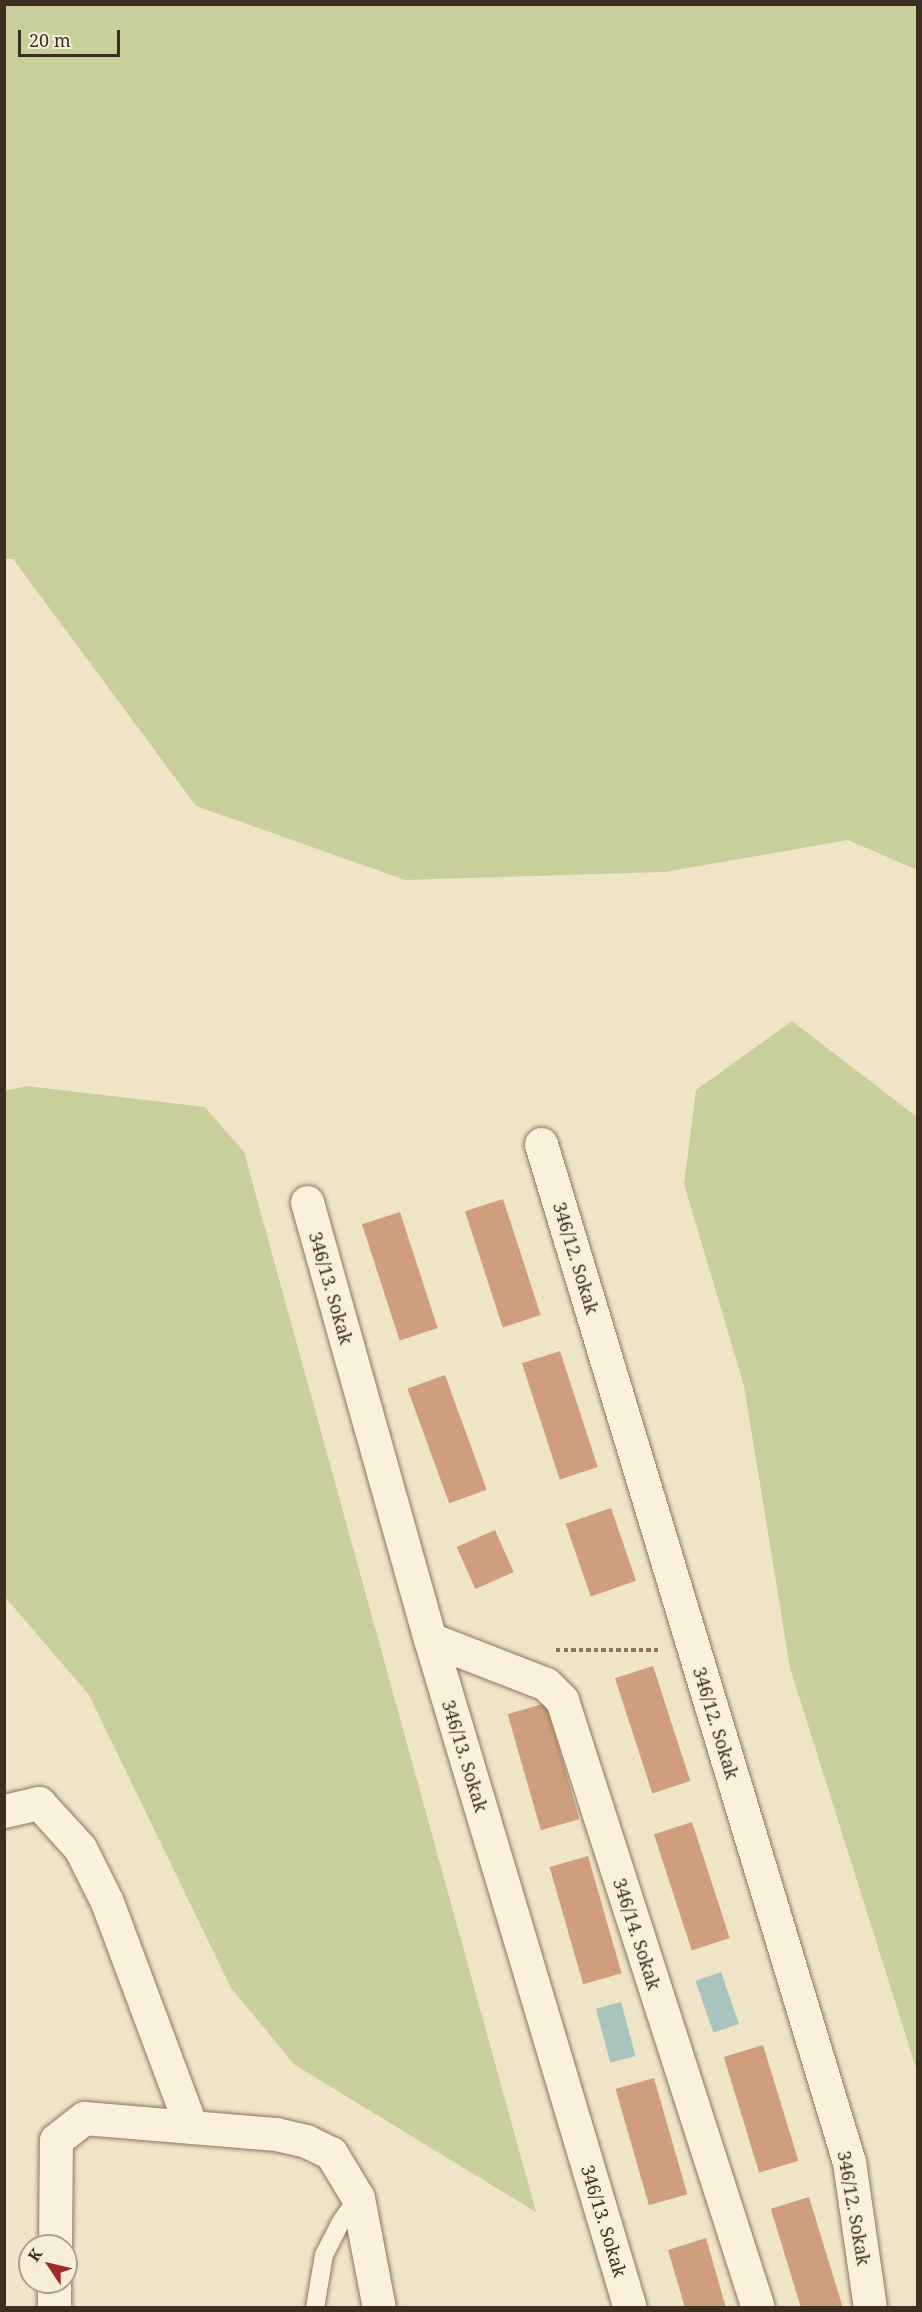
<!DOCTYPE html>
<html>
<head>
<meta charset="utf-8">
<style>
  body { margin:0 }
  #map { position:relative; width:922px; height:2312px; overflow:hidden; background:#f0e4c8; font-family:"Noto Serif",serif }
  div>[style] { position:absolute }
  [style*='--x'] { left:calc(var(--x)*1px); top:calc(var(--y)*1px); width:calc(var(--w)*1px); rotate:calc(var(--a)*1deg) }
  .green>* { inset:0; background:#c9cf9b }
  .water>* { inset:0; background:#a9c4bc; transform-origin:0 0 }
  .building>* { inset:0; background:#cf9f7d; transform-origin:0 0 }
  .path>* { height:4px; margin-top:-2px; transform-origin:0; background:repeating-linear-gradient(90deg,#8d765c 0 4.5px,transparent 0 7.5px) }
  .roads { filter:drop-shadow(0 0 2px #8d765c) drop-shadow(0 0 2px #8d765c) }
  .lane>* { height:18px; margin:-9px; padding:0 9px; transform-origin:9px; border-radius:9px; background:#faf1dc }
  .street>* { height:33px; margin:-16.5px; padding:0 16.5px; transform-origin:16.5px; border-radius:16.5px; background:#faf1dc }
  span { translate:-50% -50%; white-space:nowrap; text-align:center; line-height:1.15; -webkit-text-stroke:4.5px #f7eed8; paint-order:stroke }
  .street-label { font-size:18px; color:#3d2e20 }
  .frame { position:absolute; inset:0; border:6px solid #3d2e20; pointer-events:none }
  .north { position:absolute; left:18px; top:2234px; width:60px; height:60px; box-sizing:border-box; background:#f7eed8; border:2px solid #ada18e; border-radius:50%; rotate:305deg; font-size:16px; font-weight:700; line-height:24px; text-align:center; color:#3d2e20 }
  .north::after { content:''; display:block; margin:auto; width:21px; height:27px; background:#9e2a2b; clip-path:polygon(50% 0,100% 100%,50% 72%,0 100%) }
  .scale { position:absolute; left:18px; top:30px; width:102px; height:27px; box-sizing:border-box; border:3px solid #3d2e20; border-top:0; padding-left:8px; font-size:18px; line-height:21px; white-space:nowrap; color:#3d2e20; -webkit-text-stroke:4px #f7eed8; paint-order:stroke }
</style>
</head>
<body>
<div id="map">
  <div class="green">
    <div style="clip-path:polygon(4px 5px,917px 5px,917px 870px,848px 840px,665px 872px,405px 880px,196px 806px,13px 559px,5px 559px)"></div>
    <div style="clip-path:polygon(792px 1021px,917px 1117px,917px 2071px,790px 1668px,744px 1386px,684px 1184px,696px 1090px)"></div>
    <div style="clip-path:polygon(27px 1086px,205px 1107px,244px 1152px,536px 2212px,295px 2065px,231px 1988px,89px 1695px,5px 1597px,4px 1091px)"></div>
  </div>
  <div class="water">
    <div style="left:721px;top:1972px;width:55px;height:27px;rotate:71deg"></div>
    <div style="left:621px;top:2002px;width:56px;height:26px;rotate:75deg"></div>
  </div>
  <div class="building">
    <div style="left:503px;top:1199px;width:122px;height:40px;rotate:72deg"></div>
    <div style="left:400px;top:1212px;width:122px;height:40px;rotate:72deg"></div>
    <div style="left:560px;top:1351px;width:122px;height:40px;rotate:72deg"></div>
    <div style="left:445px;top:1375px;width:122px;height:40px;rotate:70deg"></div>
    <div style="left:611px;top:1508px;width:77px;height:48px;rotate:71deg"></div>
    <div style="left:495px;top:1530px;width:46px;height:42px;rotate:66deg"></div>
    <div style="left:653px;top:1666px;width:121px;height:40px;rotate:72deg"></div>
    <div style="left:546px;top:1703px;width:121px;height:40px;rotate:74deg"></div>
    <div style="left:692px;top:1822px;width:122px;height:40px;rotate:72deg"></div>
    <div style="left:588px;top:1856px;width:122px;height:40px;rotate:74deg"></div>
    <div style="left:763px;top:2045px;width:121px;height:41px;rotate:73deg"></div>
    <div style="left:654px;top:2078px;width:121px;height:40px;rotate:74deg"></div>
    <div style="left:809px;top:2197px;width:116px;height:40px;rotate:73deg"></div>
    <div style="clip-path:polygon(706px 2238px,726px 2308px,685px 2308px,668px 2250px)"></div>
  </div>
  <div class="path">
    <div style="--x:556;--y:1650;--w:103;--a:0"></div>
  </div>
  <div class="roads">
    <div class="lane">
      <div style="--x:315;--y:2308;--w:54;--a:-80.4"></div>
      <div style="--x:324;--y:2255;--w:37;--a:-63"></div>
      <div style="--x:341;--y:2222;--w:29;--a:-55"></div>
    </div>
    <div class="street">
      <div style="--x:541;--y:1144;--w:1064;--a:73.17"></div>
      <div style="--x:849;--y:2162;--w:148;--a:81.8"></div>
      <div style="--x:307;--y:1202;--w:454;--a:74.3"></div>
      <div style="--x:430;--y:1639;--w:698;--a:73.36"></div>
      <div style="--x:430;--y:1639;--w:124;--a:21.2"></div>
      <div style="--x:546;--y:1684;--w:23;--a:45"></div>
      <div style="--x:562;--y:1700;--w:639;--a:72.13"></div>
      <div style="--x:4;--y:1811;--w:36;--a:-13"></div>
      <div style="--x:39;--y:1803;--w:61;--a:47.7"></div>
      <div style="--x:80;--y:1848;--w:60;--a:63.4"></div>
      <div style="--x:107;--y:1902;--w:240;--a:69.5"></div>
      <div style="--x:55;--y:2246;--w:106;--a:-89.5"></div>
      <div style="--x:56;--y:2140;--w:36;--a:-38"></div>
      <div style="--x:84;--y:2118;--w:193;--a:4.8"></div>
      <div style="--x:276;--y:2134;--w:31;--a:13"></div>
      <div style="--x:306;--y:2141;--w:28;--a:26"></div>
      <div style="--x:331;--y:2153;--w:52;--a:59"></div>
      <div style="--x:358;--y:2198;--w:112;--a:79.2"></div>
      <div style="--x:54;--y:2308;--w:26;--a:-90"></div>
    </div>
  </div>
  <div class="street-label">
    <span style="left:576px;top:1258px;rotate:73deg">346/12. Sokak</span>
    <span style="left:331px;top:1288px;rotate:74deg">346/13. Sokak</span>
    <span style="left:716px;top:1723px;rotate:73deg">346/12. Sokak</span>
    <span style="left:465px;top:1756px;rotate:73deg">346/13. Sokak</span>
    <span style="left:637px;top:1934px;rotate:72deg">346/14. Sokak</span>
    <span style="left:854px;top:2208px;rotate:80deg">346/12. Sokak</span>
    <span style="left:604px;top:2221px;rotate:73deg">346/13. Sokak</span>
  </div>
  <div class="frame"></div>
  <div class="north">K</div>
  <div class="scale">20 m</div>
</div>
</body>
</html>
